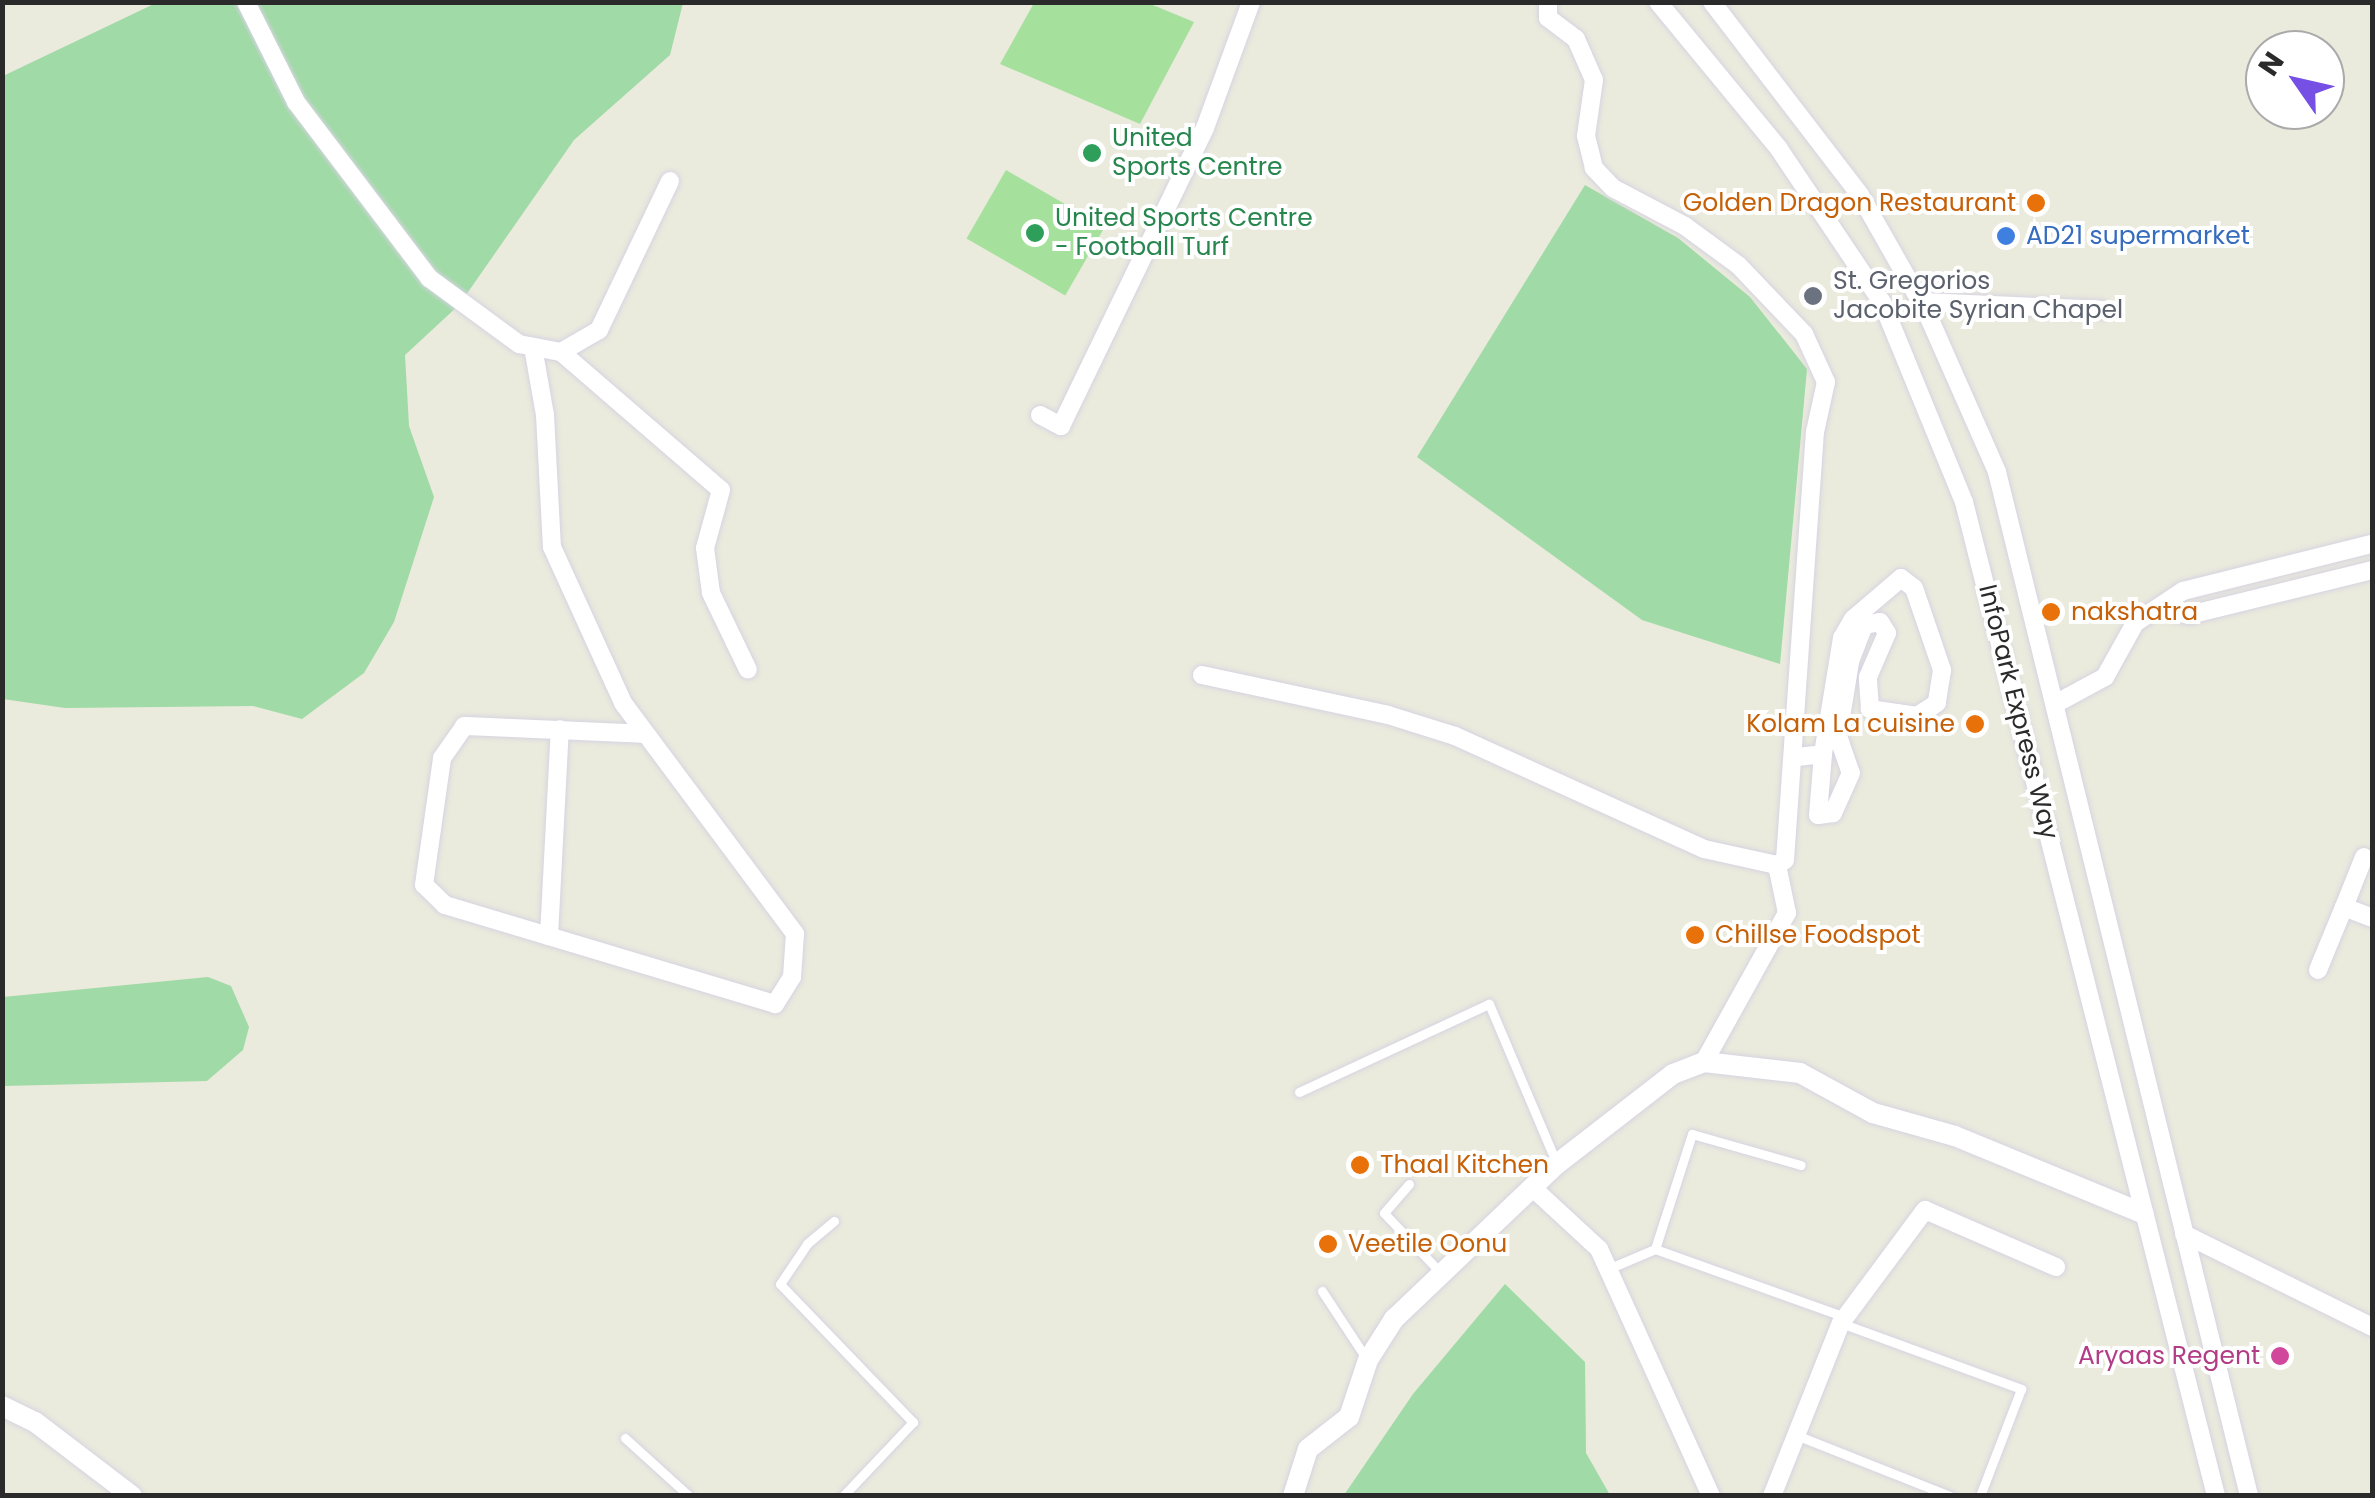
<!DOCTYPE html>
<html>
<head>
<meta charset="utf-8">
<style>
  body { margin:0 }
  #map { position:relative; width:2375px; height:1498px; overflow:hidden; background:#eaeadd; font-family:Poppins,sans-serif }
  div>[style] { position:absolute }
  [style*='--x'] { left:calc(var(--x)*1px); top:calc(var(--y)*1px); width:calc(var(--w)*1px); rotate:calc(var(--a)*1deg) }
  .green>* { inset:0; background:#a0daa6 }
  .pitch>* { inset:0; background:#a6e09d; transform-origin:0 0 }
  .roads { filter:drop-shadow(0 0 2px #d6d3e1) drop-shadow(0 0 2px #d6d3e1) }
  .service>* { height:9px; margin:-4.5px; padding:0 4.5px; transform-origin:4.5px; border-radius:4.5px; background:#fff }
  .minor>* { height:18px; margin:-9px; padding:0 9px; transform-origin:9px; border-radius:9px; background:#fff }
  .tertiary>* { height:20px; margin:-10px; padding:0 10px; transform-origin:10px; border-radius:10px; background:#fff }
  .dots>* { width:28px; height:28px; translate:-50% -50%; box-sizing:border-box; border:5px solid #fff; border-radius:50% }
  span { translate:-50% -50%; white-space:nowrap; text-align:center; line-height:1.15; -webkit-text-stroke:8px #fff; paint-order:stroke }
  .leisure-label { font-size:25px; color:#27864d }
  .left { translate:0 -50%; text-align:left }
  .food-label { font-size:25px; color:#c56008 }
  .right { translate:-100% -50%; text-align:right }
  .shop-label { font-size:25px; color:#366cbe }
  .worship-label { font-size:25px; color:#5b616d }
  .street-label { font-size:25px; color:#2a2a2a }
  .hotel-label { font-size:25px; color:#b23c85 }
  .frame { position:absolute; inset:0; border:5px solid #2a2a2a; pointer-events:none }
  .north { position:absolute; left:2245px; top:30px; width:100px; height:100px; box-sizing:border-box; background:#fff; border:2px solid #aaa; border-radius:50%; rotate:304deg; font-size:28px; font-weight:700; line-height:40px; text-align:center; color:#2a2a2a }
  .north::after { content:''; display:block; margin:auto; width:35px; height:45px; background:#7650e4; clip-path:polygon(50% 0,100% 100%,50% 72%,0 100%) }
</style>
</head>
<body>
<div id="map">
  <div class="green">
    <div style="clip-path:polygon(156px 3px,683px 3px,670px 55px,574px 140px,459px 305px,405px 355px,409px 426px,434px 497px,394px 622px,364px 673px,302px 719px,253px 706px,65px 708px,3px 699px,3px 76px)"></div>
    <div style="clip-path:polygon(1585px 185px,1678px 238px,1750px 297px,1807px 369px,1780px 664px,1642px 620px,1417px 457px)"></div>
    <div style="clip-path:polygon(208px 977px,231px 986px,249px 1027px,243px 1050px,207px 1081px,3px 1086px,3px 997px)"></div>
    <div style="clip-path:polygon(1505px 1284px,1585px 1362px,1586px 1453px,1610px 1495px,1344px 1495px,1413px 1394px)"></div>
  </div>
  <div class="pitch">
    <div style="clip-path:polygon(1034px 3px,1148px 3px,1194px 22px,1140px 124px,1000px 64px)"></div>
    <div style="left:1006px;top:170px;width:114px;height:79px;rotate:30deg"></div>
  </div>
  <div class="roads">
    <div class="service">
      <div style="--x:1299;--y:1092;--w:209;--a:-24.9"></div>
      <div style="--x:1489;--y:1004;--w:172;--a:67"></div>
      <div style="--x:1409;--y:1184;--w:38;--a:131"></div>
      <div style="--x:1384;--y:1213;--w:81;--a:46.5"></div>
      <div style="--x:834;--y:1221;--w:35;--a:140"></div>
      <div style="--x:807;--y:1244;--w:48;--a:124"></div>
      <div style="--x:780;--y:1284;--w:192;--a:46.1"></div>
      <div style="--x:913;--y:1422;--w:102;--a:133.4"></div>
      <div style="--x:1655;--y:1249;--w:121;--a:-72.2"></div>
      <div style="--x:1692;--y:1134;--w:113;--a:15.9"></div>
      <div style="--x:1608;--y:1269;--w:51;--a:-23.1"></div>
      <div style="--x:1655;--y:1249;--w:202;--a:19.7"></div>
      <div style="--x:1322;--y:1291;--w:80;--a:56.7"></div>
      <div style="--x:1841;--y:1323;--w:192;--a:20.1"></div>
      <div style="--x:2021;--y:1389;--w:115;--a:111"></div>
      <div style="--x:1796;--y:1435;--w:166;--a:21.6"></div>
      <div style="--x:625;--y:1438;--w:86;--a:42.2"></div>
    </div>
    <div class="minor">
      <div style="--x:246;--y:2;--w:112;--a:63.4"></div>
      <div style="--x:296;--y:102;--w:221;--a:52.9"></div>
      <div style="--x:429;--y:278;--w:112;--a:36.3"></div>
      <div style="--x:519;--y:344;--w:43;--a:10.8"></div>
      <div style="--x:561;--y:352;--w:44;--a:-30.1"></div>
      <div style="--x:599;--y:330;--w:165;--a:-64.5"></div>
      <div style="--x:1658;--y:2;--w:190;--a:50.5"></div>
      <div style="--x:1779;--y:149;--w:184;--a:56.1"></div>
      <div style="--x:1882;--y:302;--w:216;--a:67.7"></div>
      <div style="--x:1964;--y:502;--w:1025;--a:75.77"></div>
      <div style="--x:1712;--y:2;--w:243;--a:52.5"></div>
      <div style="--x:1860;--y:195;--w:136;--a:60.4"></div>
      <div style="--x:1927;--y:313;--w:174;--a:66.2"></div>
      <div style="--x:1997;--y:472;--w:1055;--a:76.17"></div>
      <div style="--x:1921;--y:302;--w:181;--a:2.5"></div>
      <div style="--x:533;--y:347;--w:69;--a:80"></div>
      <div style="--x:545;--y:415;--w:132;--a:87"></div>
      <div style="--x:552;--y:547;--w:171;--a:65.5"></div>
      <div style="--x:623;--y:703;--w:288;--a:53.3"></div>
      <div style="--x:795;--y:934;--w:43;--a:94"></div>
      <div style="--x:792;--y:977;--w:32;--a:122"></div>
      <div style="--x:775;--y:1004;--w:345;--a:-163.3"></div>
      <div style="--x:445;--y:905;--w:29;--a:-136"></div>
      <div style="--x:424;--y:885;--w:128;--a:-81.9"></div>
      <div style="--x:442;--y:758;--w:39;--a:-55"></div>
      <div style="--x:464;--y:726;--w:181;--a:2.5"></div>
      <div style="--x:561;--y:352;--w:211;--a:40.8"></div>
      <div style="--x:721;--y:490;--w:60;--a:105.4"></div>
      <div style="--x:705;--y:548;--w:45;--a:82.4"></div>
      <div style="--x:711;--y:593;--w:85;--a:64.3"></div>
      <div style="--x:1040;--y:415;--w:24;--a:28"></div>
      <div style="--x:1061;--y:426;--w:331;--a:-64.2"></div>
      <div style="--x:1205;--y:128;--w:134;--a:-69.9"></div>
      <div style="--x:2161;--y:609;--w:29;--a:12"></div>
      <div style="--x:2189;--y:615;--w:188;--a:-13.8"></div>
      <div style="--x:1202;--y:675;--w:190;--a:12.1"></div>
      <div style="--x:1388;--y:715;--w:70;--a:17.4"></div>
      <div style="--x:1455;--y:736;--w:273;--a:24.4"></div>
      <div style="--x:1704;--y:849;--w:75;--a:12.4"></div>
      <div style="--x:1777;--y:865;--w:9;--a:-32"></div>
      <div style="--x:1785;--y:860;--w:429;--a:-86"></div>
      <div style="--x:1815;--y:432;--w:51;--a:-77.6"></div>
      <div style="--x:1826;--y:382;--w:53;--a:-114.6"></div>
      <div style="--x:1804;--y:334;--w:95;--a:-133.7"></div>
      <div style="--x:1738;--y:265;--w:66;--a:-143.7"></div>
      <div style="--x:1685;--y:226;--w:81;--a:-152.2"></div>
      <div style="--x:1613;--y:188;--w:28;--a:-134"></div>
      <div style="--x:1594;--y:168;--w:33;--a:-104"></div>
      <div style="--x:1586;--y:136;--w:57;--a:-81.9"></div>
      <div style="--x:1594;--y:80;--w:45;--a:-113.7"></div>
      <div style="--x:1576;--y:39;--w:35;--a:-143"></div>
      <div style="--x:1548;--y:18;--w:16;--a:-90"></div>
      <div style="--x:2055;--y:704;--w:57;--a:-28.4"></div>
      <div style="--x:2105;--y:677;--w:62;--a:-60.9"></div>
      <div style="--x:2135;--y:623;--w:58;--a:-33.7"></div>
      <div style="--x:2183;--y:591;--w:195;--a:-14"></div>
      <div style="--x:1796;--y:757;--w:27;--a:-6"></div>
      <div style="--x:1823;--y:754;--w:118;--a:-80.7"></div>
      <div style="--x:1842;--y:638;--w:22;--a:-60"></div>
      <div style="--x:1853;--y:619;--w:63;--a:-40.5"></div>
      <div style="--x:1901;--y:578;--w:16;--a:38"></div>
      <div style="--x:1914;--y:588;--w:87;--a:71.1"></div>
      <div style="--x:1942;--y:670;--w:33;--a:99"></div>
      <div style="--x:1937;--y:703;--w:24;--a:147"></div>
      <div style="--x:1917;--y:716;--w:48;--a:-171.5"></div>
      <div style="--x:1870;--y:709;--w:32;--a:-94"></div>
      <div style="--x:1868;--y:677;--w:48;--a:-66.6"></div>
      <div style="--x:1887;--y:633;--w:13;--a:-122"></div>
      <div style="--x:1880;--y:622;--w:16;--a:169"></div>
      <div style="--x:1864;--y:625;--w:40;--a:111"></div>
      <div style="--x:1850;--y:662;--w:75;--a:99.2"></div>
      <div style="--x:1838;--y:736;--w:39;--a:71"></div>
      <div style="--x:1851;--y:773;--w:44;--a:114.2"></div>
      <div style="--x:1833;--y:813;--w:15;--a:172"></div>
      <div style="--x:1818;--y:815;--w:61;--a:-85.3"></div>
      <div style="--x:2364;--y:857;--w:54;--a:111.8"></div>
      <div style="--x:2344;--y:907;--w:30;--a:21"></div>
      <div style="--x:549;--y:936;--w:207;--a:-87"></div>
      <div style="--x:2318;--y:970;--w:68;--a:-67.6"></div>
      <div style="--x:1704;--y:1062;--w:171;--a:-60.9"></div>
      <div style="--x:1787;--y:913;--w:49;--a:-101.8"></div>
      <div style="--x:1535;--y:1190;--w:87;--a:42.7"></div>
      <div style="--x:1599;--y:1249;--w:271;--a:65.6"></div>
      <div style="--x:2184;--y:1234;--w:210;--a:26.3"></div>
      <div style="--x:1772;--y:1496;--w:186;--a:-68.3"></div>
      <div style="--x:1841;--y:1323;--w:141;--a:-53.4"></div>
      <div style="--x:1925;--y:1210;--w:143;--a:23.5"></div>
    </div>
    <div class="tertiary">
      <div style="--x:2;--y:1406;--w:37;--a:26"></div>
      <div style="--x:35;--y:1422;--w:122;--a:37.3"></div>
      <div style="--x:1293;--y:1496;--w:49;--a:-72.3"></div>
      <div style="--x:1308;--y:1449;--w:52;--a:-38"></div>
      <div style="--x:1349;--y:1417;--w:60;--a:-71.6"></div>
      <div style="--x:1368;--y:1360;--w:49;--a:-57.6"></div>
      <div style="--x:1394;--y:1319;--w:225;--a:-43.6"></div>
      <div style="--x:1557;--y:1164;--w:147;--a:-37.8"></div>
      <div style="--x:1673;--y:1074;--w:33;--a:-21"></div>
      <div style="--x:1704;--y:1062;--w:97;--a:6.5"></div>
      <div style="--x:1800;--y:1073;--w:83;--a:28.7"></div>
      <div style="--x:1873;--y:1113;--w:85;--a:15.7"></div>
      <div style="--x:1955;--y:1136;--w:204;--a:22.4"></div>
    </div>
  </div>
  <div class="dots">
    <div style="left:1092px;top:153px;background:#2e9e5b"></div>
    <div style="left:2036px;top:203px;background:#e8710a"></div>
    <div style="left:1035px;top:233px;background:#2e9e5b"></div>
    <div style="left:2006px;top:236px;background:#3f7fe0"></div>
    <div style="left:1813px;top:296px;background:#6b7280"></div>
    <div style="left:2051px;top:612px;background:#e8710a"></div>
    <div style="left:1975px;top:724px;background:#e8710a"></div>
    <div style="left:1695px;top:935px;background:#e8710a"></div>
    <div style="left:1360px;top:1165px;background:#e8710a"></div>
    <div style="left:1328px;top:1244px;background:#e8710a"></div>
    <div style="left:2280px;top:1356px;background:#d1479c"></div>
  </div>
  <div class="leisure-label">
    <span class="left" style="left:1112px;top:153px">United<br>Sports Centre</span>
    <span class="left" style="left:1055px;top:233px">United Sports Centre<br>- Football Turf</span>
  </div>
  <div class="food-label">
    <span class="right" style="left:2016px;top:203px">Golden Dragon Restaurant</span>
    <span class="left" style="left:2071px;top:612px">nakshatra</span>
    <span class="right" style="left:1955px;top:724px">Kolam La cuisine</span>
    <span class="left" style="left:1715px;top:935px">Chillse Foodspot</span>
    <span class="left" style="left:1380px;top:1165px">Thaal Kitchen</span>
    <span class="left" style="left:1348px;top:1244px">Veetile Oonu</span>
  </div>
  <div class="shop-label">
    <span class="left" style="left:2026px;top:236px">AD21 supermarket</span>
  </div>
  <div class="worship-label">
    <span class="left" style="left:1833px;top:296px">St. Gregorios<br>Jacobite Syrian Chapel</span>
  </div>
  <div class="street-label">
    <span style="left:2018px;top:712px;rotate:76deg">InfoPark Express Way</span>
  </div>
  <div class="hotel-label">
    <span class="right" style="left:2260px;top:1356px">Aryaas Regent</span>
  </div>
  <div class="frame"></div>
  <div class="north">N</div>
</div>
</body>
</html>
